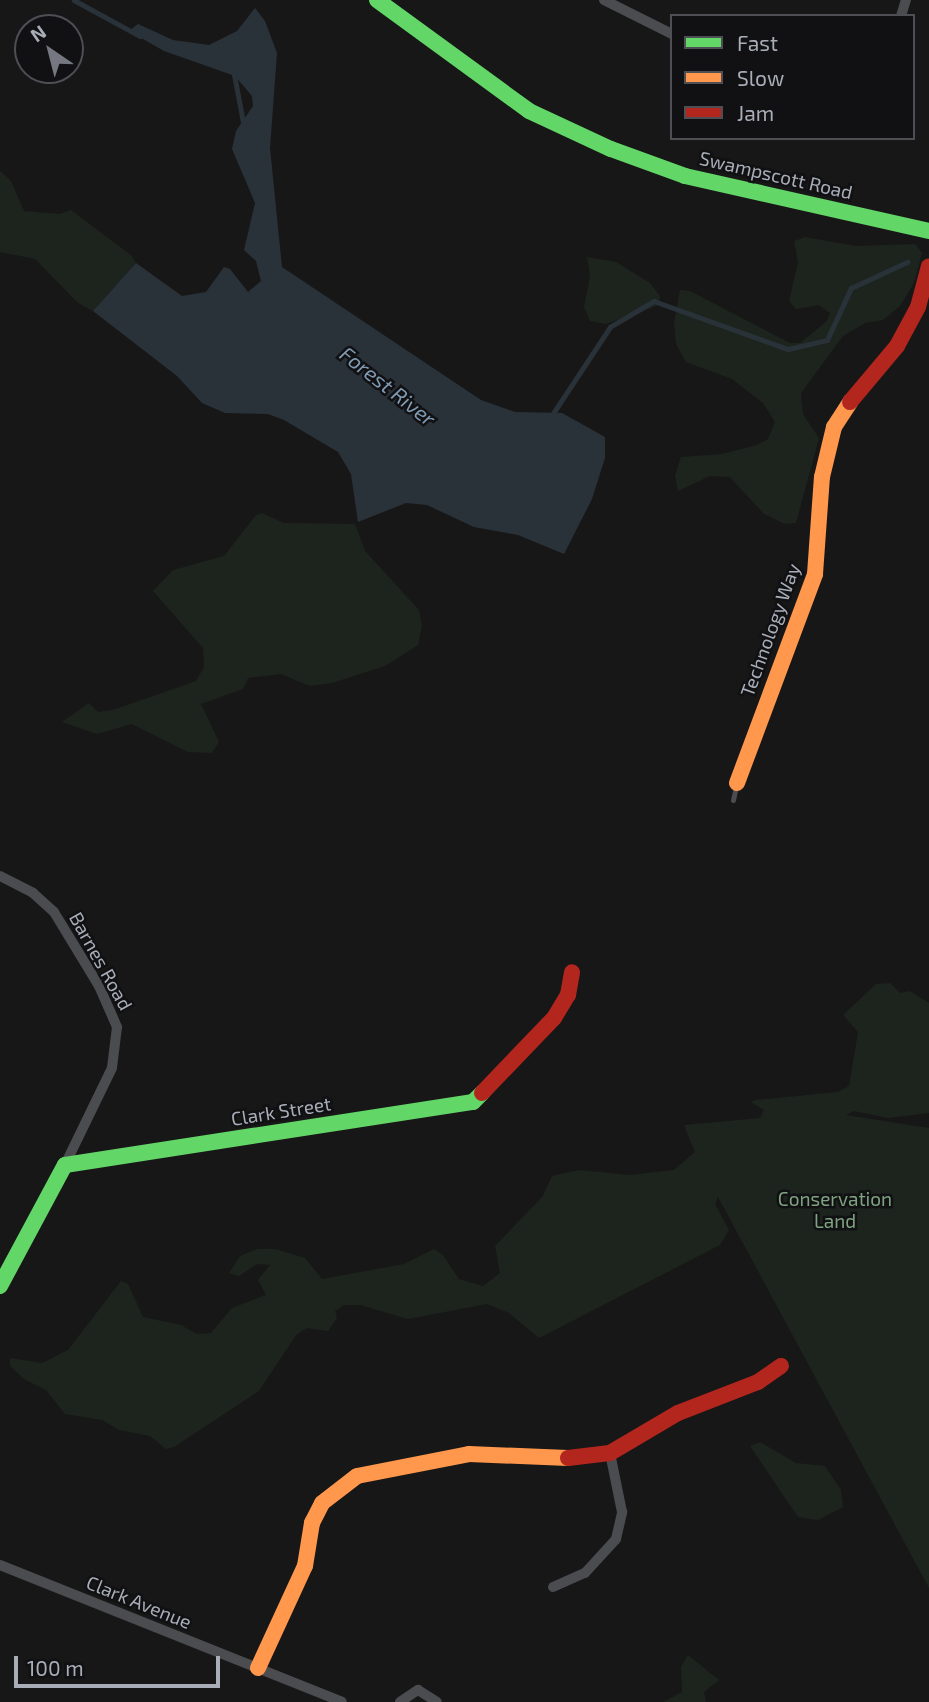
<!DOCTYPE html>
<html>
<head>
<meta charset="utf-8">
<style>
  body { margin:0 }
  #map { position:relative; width:929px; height:1702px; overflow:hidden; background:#171717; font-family:"Exo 2",sans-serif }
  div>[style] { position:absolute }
  .green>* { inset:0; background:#1d241e }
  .water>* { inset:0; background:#2a3239 }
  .stream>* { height:4.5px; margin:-2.25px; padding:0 2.25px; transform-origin:2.25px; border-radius:2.25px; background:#2a3239 }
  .lane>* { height:5px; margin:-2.5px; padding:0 2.5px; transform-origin:2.5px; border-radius:2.5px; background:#4b4c50 }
  .street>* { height:10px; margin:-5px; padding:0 5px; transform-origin:5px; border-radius:5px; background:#4b4c50 }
  .fast>* { height:16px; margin:-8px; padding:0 8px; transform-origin:8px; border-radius:8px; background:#63d668 }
  .slow>* { height:16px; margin:-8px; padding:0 8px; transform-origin:8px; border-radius:8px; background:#ff974d }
  .jam>* { height:16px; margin:-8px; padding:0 8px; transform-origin:8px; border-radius:8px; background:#b3261e }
  span { translate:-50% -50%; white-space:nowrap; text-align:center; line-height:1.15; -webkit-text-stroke:5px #111113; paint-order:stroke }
  .street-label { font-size:19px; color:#a8adb8 }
  .park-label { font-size:19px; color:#7fa381 }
  .water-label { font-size:21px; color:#7f9bb3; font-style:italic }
  .legend { position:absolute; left:670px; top:14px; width:245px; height:126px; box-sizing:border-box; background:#111113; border:2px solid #4d4f55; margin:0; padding:9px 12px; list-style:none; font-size:21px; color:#a8adb8 }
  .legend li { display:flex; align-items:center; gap:14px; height:35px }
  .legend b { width:35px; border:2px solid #4d4f55 }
  .north { position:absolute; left:14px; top:14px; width:70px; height:70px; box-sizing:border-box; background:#111113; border:2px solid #4d4f55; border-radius:50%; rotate:325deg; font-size:19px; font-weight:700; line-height:28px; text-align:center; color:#a8adb8 }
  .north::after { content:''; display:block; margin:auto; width:24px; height:32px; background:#757880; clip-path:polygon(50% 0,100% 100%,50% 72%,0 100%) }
  .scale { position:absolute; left:14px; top:1656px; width:206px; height:32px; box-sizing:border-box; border:4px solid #a8adb8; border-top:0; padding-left:9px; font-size:21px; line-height:24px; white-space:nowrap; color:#a8adb8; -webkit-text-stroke:5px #111113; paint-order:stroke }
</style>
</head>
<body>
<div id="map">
  <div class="green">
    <i style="clip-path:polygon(0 171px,11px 181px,24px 211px,60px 214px,71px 210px,132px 256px,136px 263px,93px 311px,78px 303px,35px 259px,0 252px)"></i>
    <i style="clip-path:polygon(805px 237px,856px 246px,915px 244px,922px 253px,914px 283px,900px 306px,883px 320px,865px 323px,843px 336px,801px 393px,803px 414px,819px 438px,796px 523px,785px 524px,764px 514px,730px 477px,710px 476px,678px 491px,675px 476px,681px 457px,722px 454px,757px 445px,768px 439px,775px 422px,763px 403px,732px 379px,686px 362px,676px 344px,674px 323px,680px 290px,690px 291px,790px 343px,800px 343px,827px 321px,830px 313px,819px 305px,796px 309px,789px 301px,798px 262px,794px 241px)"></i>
    <i style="clip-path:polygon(587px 257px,616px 262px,650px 283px,660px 296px,659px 305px,606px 324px,590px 321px,584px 307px,590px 276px)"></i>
    <i style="clip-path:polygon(262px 513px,284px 523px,355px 524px,365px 551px,419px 610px,422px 626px,418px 645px,385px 666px,332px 683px,310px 686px,281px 674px,248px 678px,243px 689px,201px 704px,219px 742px,212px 753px,188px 752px,132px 724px,97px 734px,62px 722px,89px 703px,98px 712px,113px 710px,196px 681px,204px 667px,203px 648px,153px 591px,173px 570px,224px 556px,256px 515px)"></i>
    <i style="clip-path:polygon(890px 983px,900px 993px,910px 991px,929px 1003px,929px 1113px,888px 1118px,854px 1111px,846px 1115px,929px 1128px,929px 1588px,718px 1197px,715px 1204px,729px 1230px,720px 1245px,539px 1338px,509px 1313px,487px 1304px,408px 1319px,360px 1305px,344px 1305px,335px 1311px,337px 1318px,328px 1331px,307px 1328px,296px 1335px,259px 1391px,174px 1447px,166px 1449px,150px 1436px,119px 1430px,102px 1420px,65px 1414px,46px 1390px,24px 1379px,10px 1366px,10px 1358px,42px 1363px,68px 1350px,121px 1281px,128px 1284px,143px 1317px,181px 1325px,197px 1334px,211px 1333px,232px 1308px,266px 1295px,258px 1280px,270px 1265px,257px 1264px,239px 1276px,229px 1273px,240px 1256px,257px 1249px,275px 1249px,305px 1258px,322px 1279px,404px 1264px,434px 1249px,443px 1255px,459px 1279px,483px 1286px,500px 1273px,495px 1246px,543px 1196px,552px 1176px,579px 1170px,630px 1175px,674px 1170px,695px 1152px,684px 1125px,760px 1118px,764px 1110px,751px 1102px,756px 1100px,838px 1092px,849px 1086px,858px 1032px,843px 1015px,876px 984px)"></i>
    <i style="clip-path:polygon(760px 1442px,796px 1463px,825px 1466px,841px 1490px,843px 1507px,818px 1520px,798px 1517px,750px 1446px)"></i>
    <i style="clip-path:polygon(688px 1655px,719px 1680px,704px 1692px,706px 1702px,663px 1702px,682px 1692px,681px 1667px)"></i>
  </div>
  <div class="water">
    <i style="clip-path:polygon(255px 8px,265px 21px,277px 53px,270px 148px,282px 267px,481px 400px,515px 412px,562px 413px,605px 437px,605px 458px,592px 499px,564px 554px,518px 535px,474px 527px,427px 505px,406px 503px,358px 522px,351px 474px,338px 452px,284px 420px,268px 414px,225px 413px,202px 403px,177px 376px,93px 311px,136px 263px,182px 296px,206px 292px,224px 267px,230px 269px,248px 292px,261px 281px,256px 261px,244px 250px,255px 203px,232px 149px,236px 131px,253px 106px,252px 96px,235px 76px,164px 51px,129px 31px,138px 24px,173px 40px,209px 45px,237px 31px)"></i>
  </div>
  <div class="stream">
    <i style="left:74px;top:0;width:75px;rotate:28.6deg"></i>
    <i style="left:234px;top:72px;width:54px;rotate:79.3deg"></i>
    <i style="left:552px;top:415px;width:105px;rotate:-56.6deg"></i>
    <i style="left:610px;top:327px;width:51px;rotate:-30.6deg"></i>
    <i style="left:654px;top:301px;width:142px;rotate:19.7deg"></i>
    <i style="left:788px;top:349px;width:40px;rotate:-13deg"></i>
    <i style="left:827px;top:340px;width:57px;rotate:-65.2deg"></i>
    <i style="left:851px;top:288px;width:62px;rotate:-24.9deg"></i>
  </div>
  <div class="lane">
    <i style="left:733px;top:800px;width:14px;rotate:-78deg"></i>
  </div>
  <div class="street">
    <i style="left:604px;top:0;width:76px;rotate:26.6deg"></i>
    <i style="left:901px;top:16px;width:17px;rotate:-73deg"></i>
    <i style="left:0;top:876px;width:37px;rotate:27deg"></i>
    <i style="left:33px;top:893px;width:28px;rotate:42deg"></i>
    <i style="left:54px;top:912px;width:87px;rotate:58.7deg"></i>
    <i style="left:99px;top:986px;width:45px;rotate:66.3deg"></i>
    <i style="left:117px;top:1027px;width:41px;rotate:97deg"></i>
    <i style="left:112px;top:1068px;width:108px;rotate:115.9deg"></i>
    <i style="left:0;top:1565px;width:368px;rotate:21.8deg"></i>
    <i style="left:553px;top:1587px;width:35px;rotate:-24deg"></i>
    <i style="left:585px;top:1573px;width:46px;rotate:-47.6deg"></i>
    <i style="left:616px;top:1539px;width:28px;rotate:-77deg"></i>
    <i style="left:622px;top:1512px;width:60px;rotate:-101.5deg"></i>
    <i style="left:400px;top:1702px;width:22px;rotate:-34deg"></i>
    <i style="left:418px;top:1690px;width:22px;rotate:32deg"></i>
  </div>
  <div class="fast">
    <i style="left:377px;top:0;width:188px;rotate:36.1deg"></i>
    <i style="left:529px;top:111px;width:90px;rotate:24.9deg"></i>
    <i style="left:611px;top:149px;width:79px;rotate:20deg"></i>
    <i style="left:685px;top:176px;width:250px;rotate:12.7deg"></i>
    <i style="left:0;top:1286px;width:137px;rotate:-61.8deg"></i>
    <i style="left:65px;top:1165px;width:413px;rotate:-8.8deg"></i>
    <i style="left:473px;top:1102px;width:13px;rotate:-45deg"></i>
  </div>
  <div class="slow">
    <i style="left:737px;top:783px;width:223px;rotate:-69.5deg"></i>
    <i style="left:815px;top:574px;width:97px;rotate:-85.9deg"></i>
    <i style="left:822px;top:477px;width:51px;rotate:-76.5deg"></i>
    <i style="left:834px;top:427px;width:30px;rotate:-57deg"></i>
    <i style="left:258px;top:1668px;width:112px;rotate:-65.3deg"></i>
    <i style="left:305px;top:1566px;width:44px;rotate:-80.8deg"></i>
    <i style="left:312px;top:1523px;width:22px;rotate:-63deg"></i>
    <i style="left:322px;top:1503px;width:44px;rotate:-37.6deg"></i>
    <i style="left:357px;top:1476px;width:114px;rotate:-11.1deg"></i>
    <i style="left:469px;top:1454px;width:99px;rotate:2.3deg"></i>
  </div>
  <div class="jam">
    <i style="left:850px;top:402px;width:73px;rotate:-50deg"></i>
    <i style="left:897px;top:346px;width:44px;rotate:-61.7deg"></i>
    <i style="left:918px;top:307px;width:42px;rotate:-75deg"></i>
    <i style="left:482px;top:1093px;width:104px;rotate:-46.2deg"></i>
    <i style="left:554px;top:1018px;width:27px;rotate:-59deg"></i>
    <i style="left:568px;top:995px;width:23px;rotate:-80deg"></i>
    <i style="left:568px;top:1458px;width:42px;rotate:-6.8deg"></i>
    <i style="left:610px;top:1453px;width:79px;rotate:-30.5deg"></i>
    <i style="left:678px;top:1413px;width:86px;rotate:-21.2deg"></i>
    <i style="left:758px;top:1382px;width:28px;rotate:-35deg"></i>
  </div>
  <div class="street-label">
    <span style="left:776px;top:175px;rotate:13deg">Swampscott Road</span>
    <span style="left:770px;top:630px;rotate:-70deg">Technology Way</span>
    <span style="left:101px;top:961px;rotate:61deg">Barnes Road</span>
    <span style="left:281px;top:1111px;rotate:-9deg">Clark Street</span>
    <span style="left:139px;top:1602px;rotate:22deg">Clark Avenue</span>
  </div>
  <div class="park-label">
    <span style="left:835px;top:1210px">Conservation<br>Land</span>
  </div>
  <div class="water-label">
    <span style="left:388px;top:386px;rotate:38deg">Forest River</span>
  </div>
  <ul class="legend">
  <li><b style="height:9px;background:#63d668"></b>Fast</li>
  <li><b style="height:9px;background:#ff974d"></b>Slow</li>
  <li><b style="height:9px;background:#b3261e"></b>Jam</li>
  </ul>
  <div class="north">N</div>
  <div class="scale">100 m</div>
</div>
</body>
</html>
